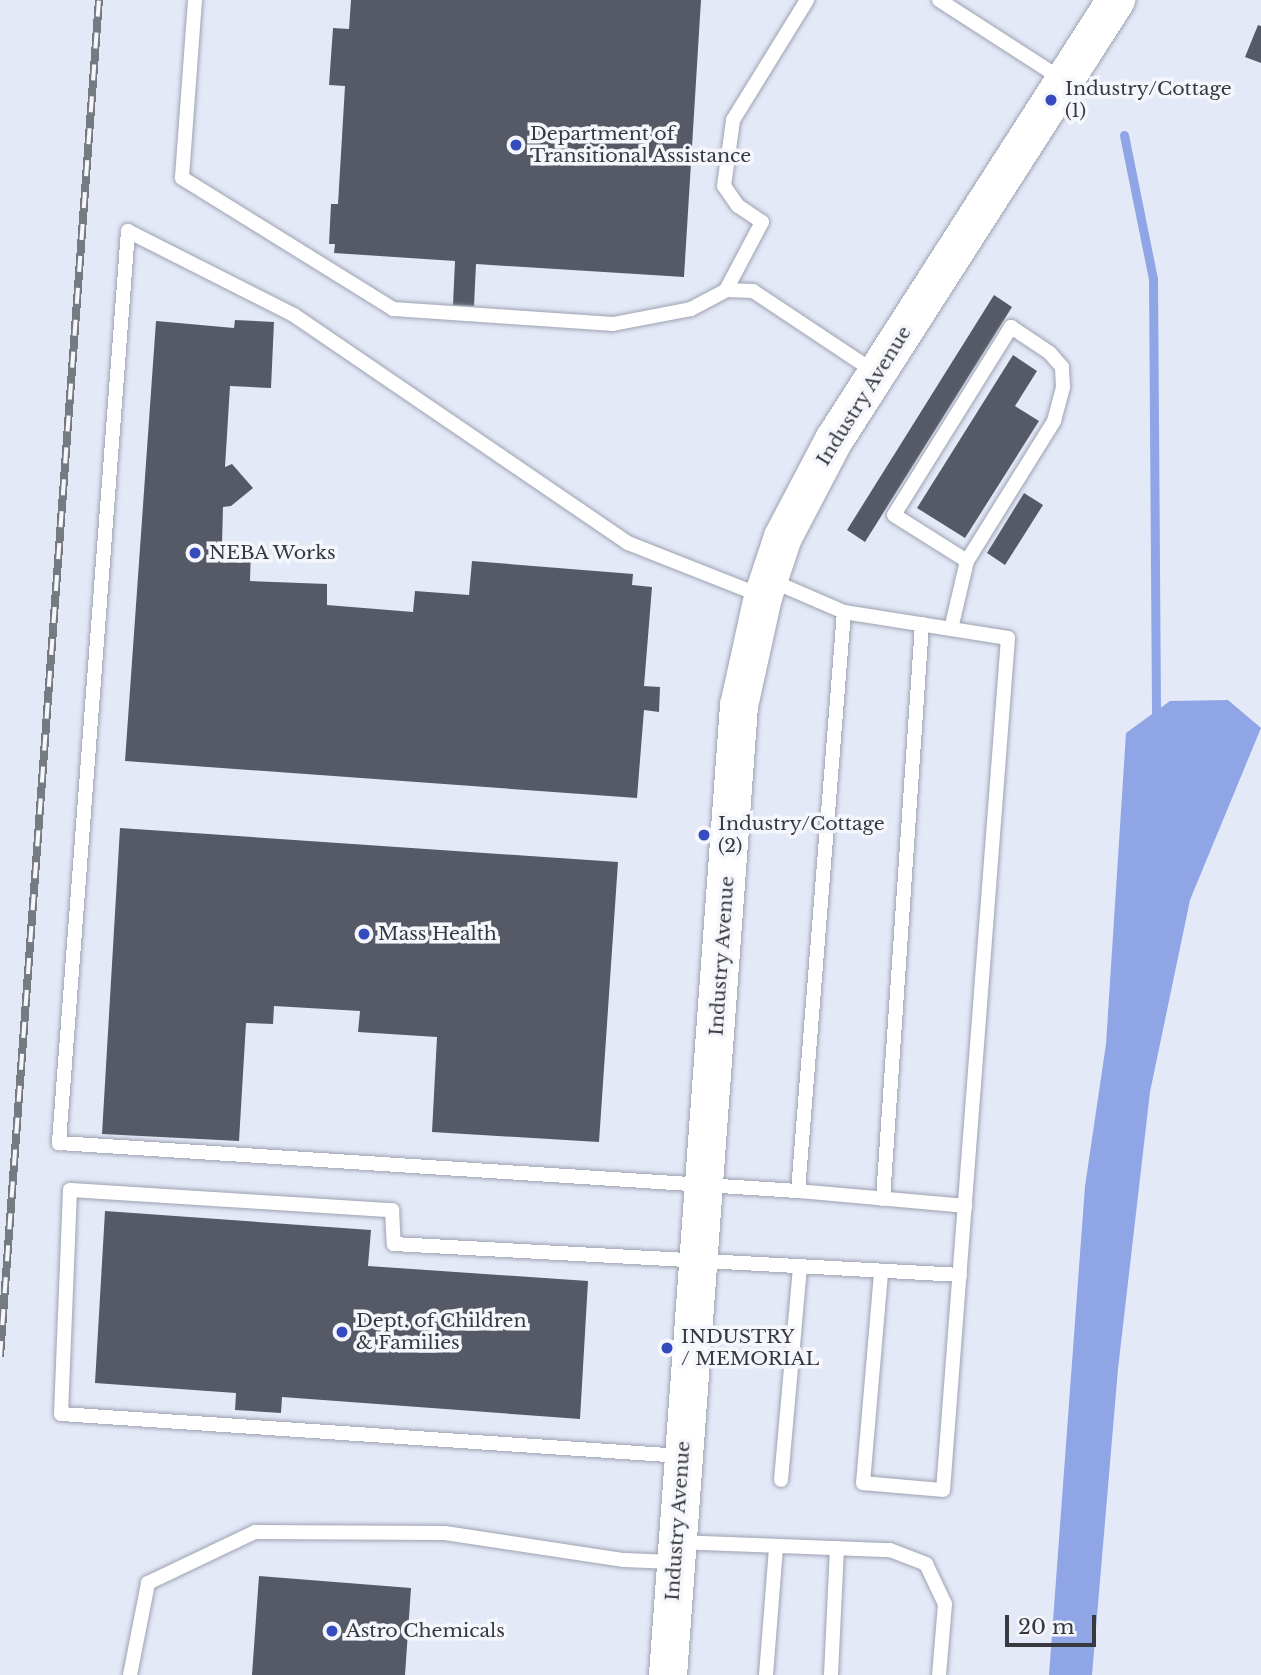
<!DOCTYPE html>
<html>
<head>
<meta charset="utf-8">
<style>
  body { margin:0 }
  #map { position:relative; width:1261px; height:1675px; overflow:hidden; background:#e4e9f8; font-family:"Libre Baskerville",serif }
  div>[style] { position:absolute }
  .water>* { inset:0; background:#90a5e6 }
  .stream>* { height:9px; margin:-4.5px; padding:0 4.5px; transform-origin:4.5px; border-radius:4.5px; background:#90a5e6 }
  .building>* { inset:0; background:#565a66 }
  .roads { filter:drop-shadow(0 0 2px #9da2b0) drop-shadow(0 0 2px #9da2b0) }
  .lane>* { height:14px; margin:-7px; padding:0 7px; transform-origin:7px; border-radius:7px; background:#fff }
  .secondary>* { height:38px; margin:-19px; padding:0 19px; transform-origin:19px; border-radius:19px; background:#fff }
  .rail>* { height:8px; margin-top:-4px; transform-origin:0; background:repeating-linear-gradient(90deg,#f5f7fc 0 16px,#777a82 0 32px); box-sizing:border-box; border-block:2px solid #777a82 }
  .dots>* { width:19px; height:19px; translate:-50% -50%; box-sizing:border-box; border:4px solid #f5f7fc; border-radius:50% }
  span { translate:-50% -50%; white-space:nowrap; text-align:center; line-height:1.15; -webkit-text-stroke:7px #f5f7fc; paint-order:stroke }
  .poi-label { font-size:19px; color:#37393e }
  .left { translate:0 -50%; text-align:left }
  .street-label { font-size:19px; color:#37393e }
  .scale { position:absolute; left:1005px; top:1615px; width:91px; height:32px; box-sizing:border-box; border:4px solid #37393e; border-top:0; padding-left:9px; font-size:21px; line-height:24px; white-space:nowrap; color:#37393e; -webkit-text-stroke:5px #f5f7fc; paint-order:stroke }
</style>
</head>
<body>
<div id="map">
  <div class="water">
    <i style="clip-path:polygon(1228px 700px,1261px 728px,1190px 900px,1150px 1092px,1118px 1369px,1092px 1675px,1049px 1675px,1085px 1186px,1106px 1044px,1126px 733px,1170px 701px)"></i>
  </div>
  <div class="stream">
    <i style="left:1124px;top:135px;width:147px;rotate:78.6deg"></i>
    <i style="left:1153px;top:279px;width:443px;rotate:89.6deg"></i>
  </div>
  <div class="building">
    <i style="clip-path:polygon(351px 0,701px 0,684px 277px,476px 264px,474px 306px,453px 305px,455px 261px,334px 253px,335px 244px,329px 244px,331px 204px,338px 204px,345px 86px,329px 85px,333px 28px,349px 29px)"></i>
    <i style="clip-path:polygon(1258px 25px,1261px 26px,1261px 63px,1245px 57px)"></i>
    <i style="clip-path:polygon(994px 295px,1012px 307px,865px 542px,847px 530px)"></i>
    <i style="clip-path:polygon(235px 320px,274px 322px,271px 388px,230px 386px,225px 467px,232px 464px,253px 488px,231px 506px,223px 507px,222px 545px,251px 545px,250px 581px,327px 584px,327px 605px,413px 612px,415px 591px,469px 595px,472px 561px,633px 574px,632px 585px,652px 587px,644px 686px,660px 687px,659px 712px,644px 710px,637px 798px,125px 761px,156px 321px,234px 328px)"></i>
    <i style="clip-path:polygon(1013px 355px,1037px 371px,1015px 406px,1039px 421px,965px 538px,917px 508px)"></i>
    <i style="clip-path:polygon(1024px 493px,1043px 505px,1005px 565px,987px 553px)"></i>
    <i style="clip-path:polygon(120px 828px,618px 862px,599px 1142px,432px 1132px,437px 1037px,358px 1032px,360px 1011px,274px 1006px,273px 1024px,246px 1023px,239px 1141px,102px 1134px)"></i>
    <i style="clip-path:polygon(105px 1211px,371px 1230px,368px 1266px,588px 1281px,580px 1419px,282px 1397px,281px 1413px,235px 1410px,236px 1393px,95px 1383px)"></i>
    <i style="clip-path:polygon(259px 1576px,411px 1588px,405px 1675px,252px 1675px)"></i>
  </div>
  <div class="roads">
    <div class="lane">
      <i style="left:195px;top:0;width:178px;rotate:94.2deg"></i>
      <i style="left:182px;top:178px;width:248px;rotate:31.8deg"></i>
      <i style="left:393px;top:309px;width:221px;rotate:3.9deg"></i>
      <i style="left:613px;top:324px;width:79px;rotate:-10.9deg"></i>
      <i style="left:691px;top:309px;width:40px;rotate:-28deg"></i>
      <i style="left:726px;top:290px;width:27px;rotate:2deg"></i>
      <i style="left:753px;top:291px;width:146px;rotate:33.6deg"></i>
      <i style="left:939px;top:0;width:148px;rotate:32.8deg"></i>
      <i style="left:726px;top:290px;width:77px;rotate:-62.1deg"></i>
      <i style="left:762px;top:222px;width:29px;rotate:-146deg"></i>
      <i style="left:738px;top:206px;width:24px;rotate:-125deg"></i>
      <i style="left:724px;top:186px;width:67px;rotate:-82.2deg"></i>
      <i style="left:733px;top:120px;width:141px;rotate:-58.3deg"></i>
      <i style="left:770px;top:580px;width:81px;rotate:23.4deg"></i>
      <i style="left:844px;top:612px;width:166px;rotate:9deg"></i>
      <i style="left:1008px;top:638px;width:854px;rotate:94.36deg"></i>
      <i style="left:943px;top:1490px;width:80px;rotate:-175deg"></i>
      <i style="left:863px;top:1483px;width:213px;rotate:-85.1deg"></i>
      <i style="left:762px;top:596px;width:144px;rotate:-158.4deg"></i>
      <i style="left:628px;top:543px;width:404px;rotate:-145.7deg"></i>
      <i style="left:294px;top:315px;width:186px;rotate:-153.2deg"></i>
      <i style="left:128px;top:231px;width:915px;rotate:94.33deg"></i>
      <i style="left:59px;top:1143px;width:741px;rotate:3.72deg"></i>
      <i style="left:798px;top:1191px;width:168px;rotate:5.1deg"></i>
      <i style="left:951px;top:629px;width:70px;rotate:-76.8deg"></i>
      <i style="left:967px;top:561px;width:165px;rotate:-58.1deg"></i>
      <i style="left:1054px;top:421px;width:35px;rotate:-75deg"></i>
      <i style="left:1063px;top:387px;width:20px;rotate:-93deg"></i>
      <i style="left:1062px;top:367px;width:18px;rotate:-131deg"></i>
      <i style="left:1050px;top:353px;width:47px;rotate:-146.3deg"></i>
      <i style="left:1011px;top:327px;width:221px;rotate:121.9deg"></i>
      <i style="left:894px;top:515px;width:86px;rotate:32.2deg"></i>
      <i style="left:798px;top:1191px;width:581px;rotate:-85.46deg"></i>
      <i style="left:883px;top:1199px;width:576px;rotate:-86.12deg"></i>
      <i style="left:682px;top:1456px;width:622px;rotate:-176.13deg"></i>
      <i style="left:61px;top:1414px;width:224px;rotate:-87.7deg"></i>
      <i style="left:70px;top:1190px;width:323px;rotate:3.6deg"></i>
      <i style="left:392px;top:1210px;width:34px;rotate:87deg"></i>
      <i style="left:394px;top:1244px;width:567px;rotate:3.13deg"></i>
      <i style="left:781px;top:1480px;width:214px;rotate:-84.9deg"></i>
      <i style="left:677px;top:1542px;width:213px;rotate:2.2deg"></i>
      <i style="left:890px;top:1550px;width:39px;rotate:21deg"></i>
      <i style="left:926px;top:1564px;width:44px;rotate:64.6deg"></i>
      <i style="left:945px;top:1604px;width:71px;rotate:94.8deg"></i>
      <i style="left:130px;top:1675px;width:94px;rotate:-78.9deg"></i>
      <i style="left:148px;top:1583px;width:119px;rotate:-25.5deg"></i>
      <i style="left:255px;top:1532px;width:190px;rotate:0.3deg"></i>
      <i style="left:445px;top:1533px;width:181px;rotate:8.6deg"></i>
      <i style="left:624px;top:1560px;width:49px;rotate:2.3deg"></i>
      <i style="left:766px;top:1675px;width:127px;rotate:-85.5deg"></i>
      <i style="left:831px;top:1675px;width:127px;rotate:-87.3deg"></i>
    </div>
    <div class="secondary">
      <i style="left:668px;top:1675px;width:972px;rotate:-85.81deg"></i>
      <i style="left:739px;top:706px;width:112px;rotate:-77.6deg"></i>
      <i style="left:763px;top:597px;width:63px;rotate:-71.6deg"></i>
      <i style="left:783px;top:537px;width:110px;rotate:-62.3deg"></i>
      <i style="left:834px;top:440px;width:523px;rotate:-57.34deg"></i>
    </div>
  </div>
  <div class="rail">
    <i style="left:0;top:1357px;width:1361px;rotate:-85.83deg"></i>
  </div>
  <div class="dots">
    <i style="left:1051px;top:100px;background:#364bbd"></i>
    <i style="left:516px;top:145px;background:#364bbd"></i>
    <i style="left:195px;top:553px;background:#364bbd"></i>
    <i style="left:704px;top:835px;background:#364bbd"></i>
    <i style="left:364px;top:934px;background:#364bbd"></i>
    <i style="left:342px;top:1332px;background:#364bbd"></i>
    <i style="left:667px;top:1348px;background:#364bbd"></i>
    <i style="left:332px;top:1631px;background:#364bbd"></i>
  </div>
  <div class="poi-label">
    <span class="left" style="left:1065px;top:100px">Industry/Cottage<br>(1)</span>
    <span class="left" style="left:530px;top:145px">Department of<br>Transitional Assistance</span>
    <span class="left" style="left:209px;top:553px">NEBA Works</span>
    <span class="left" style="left:718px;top:835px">Industry/Cottage<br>(2)</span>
    <span class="left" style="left:378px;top:934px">Mass Health</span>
    <span class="left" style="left:356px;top:1332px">Dept. of Children<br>&amp; Families</span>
    <span class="left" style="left:681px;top:1348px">INDUSTRY<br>/ MEMORIAL</span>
    <span class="left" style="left:346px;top:1631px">Astro Chemicals</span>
  </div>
  <div class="street-label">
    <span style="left:864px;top:396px;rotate:-58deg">Industry Avenue</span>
    <span style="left:722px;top:956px;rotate:-86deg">Industry Avenue</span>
    <span style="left:678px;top:1521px;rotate:-86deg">Industry Avenue</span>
  </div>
  <div class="scale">20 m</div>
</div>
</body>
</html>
